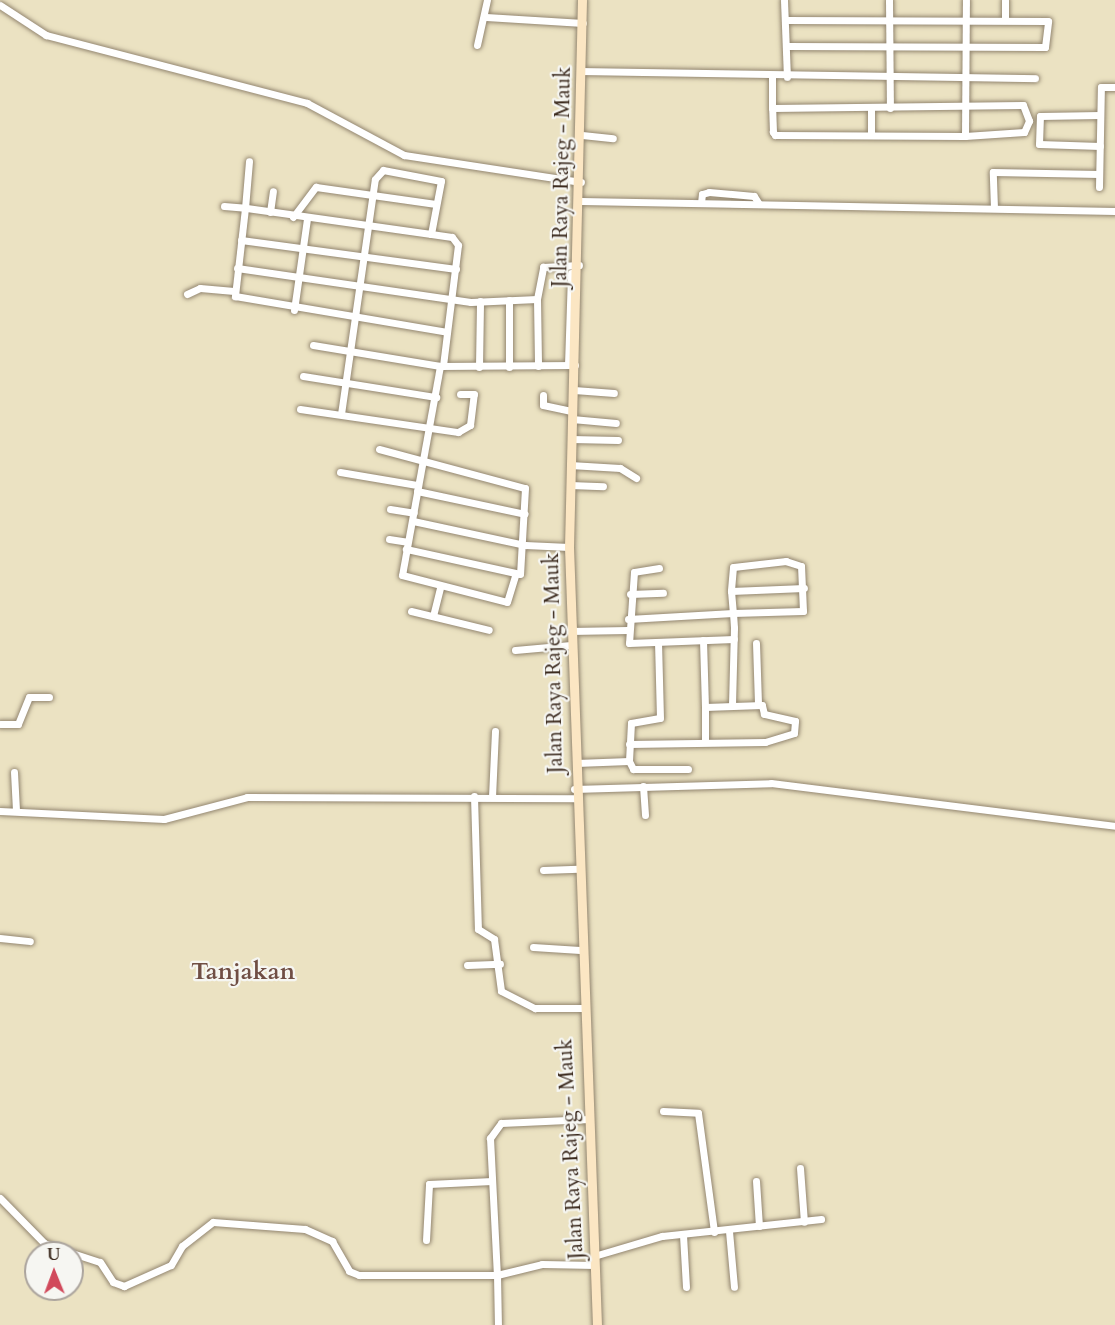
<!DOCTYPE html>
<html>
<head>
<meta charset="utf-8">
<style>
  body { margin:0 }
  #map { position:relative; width:1115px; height:1325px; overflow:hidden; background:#ebe2c2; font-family:Cardo,serif }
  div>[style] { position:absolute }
  .roads { filter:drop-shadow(0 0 2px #938670) drop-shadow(0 0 2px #938670) }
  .street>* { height:7px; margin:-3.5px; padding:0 3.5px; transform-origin:3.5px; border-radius:3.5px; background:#fff }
  .secondary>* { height:9px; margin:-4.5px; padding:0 4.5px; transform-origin:4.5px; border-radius:4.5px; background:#fbe6c3 }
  span { translate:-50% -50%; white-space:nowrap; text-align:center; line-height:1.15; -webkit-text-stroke:4.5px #f6f6f2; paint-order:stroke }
  .street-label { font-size:21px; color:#3b2a1e }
  .quarter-label { font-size:24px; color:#704e44; font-weight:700 }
  .north { position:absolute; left:24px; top:1241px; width:60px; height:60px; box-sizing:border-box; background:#f6f6f2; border:2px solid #aba49d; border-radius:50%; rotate:359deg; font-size:16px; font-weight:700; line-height:24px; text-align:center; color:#3b2a1e }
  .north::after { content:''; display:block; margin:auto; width:21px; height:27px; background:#d1495b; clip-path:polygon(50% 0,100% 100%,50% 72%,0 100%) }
</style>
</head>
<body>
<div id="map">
  <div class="roads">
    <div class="street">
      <i style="left:784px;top:0;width:77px;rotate:87.8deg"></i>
      <i style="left:889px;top:0;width:108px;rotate:89.5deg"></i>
      <i style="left:0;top:5px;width:55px;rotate:33.1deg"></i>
      <i style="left:46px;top:35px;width:270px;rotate:14.6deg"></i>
      <i style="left:307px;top:103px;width:110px;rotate:28.2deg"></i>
      <i style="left:404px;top:155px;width:179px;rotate:8.7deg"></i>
      <i style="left:486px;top:17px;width:97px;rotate:3.5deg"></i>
      <i style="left:1005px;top:20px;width:20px;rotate:-90deg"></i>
      <i style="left:477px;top:45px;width:46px;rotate:-77.5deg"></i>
      <i style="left:786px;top:46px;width:259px;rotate:0.2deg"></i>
      <i style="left:1045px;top:47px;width:26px;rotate:-83deg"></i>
      <i style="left:1048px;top:21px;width:262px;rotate:-179.8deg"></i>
      <i style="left:583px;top:71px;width:452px;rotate:0.9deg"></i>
      <i style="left:772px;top:108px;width:251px;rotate:-0.7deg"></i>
      <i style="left:1023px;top:105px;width:17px;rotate:69deg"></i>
      <i style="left:1029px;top:121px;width:12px;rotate:114deg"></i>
      <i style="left:1024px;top:132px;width:59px;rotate:176.1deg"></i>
      <i style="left:965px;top:136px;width:190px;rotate:-179.7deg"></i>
      <i style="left:775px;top:135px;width:4px;rotate:-124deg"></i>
      <i style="left:773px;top:132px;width:24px;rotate:-92deg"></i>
      <i style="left:772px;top:108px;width:31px;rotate:-90deg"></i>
      <i style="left:582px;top:135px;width:31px;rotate:6deg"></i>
      <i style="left:871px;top:135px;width:28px;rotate:-90deg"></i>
      <i style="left:965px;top:136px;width:136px;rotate:-89.6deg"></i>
      <i style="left:1100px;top:146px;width:61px;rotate:-178.1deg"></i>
      <i style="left:1039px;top:144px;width:28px;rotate:-88deg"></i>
      <i style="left:1040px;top:116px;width:60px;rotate:-1deg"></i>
      <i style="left:1099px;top:187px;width:100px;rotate:-88.9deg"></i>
      <i style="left:1101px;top:87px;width:14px"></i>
      <i style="left:581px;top:201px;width:534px;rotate:1.07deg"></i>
      <i style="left:701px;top:203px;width:9px;rotate:-84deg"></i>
      <i style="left:702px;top:194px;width:7px;rotate:-16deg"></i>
      <i style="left:709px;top:192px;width:45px;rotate:5.1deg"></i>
      <i style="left:754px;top:196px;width:9px;rotate:58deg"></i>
      <i style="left:224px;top:206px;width:21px;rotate:5deg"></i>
      <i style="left:245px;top:208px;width:47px;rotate:-85.1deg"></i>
      <i style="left:994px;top:208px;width:36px;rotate:-92deg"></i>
      <i style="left:993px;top:172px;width:106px;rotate:1.1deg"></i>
      <i style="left:270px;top:212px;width:21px;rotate:-82deg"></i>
      <i style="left:293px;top:217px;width:38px;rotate:-53deg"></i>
      <i style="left:316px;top:187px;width:121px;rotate:8.1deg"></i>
      <i style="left:431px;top:234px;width:188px;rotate:-172deg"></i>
      <i style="left:245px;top:208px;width:89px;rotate:96.5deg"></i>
      <i style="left:235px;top:296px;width:215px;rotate:9.6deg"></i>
      <i style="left:241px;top:240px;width:217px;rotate:7.7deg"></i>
      <i style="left:237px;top:268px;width:236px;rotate:8.3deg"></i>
      <i style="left:471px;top:302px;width:66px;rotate:-2.6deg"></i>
      <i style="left:537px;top:299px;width:33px;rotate:-79deg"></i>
      <i style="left:543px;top:267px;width:36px;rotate:-3deg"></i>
      <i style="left:187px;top:294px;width:14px;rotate:-25deg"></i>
      <i style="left:200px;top:288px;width:34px;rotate:5deg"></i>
      <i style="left:537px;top:299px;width:67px;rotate:89.1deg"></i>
      <i style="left:509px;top:300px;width:67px;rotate:90deg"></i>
      <i style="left:294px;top:310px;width:92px;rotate:-81.9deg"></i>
      <i style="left:313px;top:345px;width:129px;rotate:9.4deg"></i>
      <i style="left:440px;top:366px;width:135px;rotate:-0.4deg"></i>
      <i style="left:568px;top:365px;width:92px;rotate:-88.1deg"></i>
      <i style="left:440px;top:366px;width:212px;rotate:100.3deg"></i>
      <i style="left:402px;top:575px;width:108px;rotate:14.4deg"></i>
      <i style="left:507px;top:602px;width:28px;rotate:-73deg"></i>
      <i style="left:479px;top:367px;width:66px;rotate:-89.1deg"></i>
      <i style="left:303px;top:376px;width:135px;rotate:9deg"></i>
      <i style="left:574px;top:390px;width:40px;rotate:4.3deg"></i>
      <i style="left:543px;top:395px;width:10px;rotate:90deg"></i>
      <i style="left:543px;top:405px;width:30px;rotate:12deg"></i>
      <i style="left:300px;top:409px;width:160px;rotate:8.3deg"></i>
      <i style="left:458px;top:432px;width:14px;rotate:-30deg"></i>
      <i style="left:470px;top:425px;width:31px;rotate:-83deg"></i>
      <i style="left:474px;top:394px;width:14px;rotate:180deg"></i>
      <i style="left:341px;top:414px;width:237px;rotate:-81.8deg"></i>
      <i style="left:375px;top:179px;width:12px;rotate:-48deg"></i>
      <i style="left:383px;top:170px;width:59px;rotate:10.7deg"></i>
      <i style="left:441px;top:181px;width:54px;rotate:100.7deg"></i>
      <i style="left:431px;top:234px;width:21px;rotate:8deg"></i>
      <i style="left:452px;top:237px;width:10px;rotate:53deg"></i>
      <i style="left:458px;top:245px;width:122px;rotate:97.1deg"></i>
      <i style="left:572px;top:419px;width:44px;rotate:5.2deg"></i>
      <i style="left:571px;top:439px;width:47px;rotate:1.2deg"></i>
      <i style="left:379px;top:449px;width:151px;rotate:15deg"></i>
      <i style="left:525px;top:488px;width:86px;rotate:93.3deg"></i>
      <i style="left:520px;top:574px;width:117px;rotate:-167.6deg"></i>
      <i style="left:570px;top:465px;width:50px;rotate:3.4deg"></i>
      <i style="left:620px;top:468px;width:19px;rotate:32deg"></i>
      <i style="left:340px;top:472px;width:78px;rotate:9.6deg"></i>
      <i style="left:570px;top:485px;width:33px;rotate:2deg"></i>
      <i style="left:417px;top:491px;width:110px;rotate:12deg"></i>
      <i style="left:390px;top:509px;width:24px;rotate:9deg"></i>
      <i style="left:413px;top:521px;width:115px;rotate:12.1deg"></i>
      <i style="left:525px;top:545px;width:44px;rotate:2.6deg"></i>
      <i style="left:389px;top:539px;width:18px;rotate:9deg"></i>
      <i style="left:659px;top:568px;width:25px;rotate:171deg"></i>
      <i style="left:634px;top:572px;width:71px;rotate:94deg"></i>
      <i style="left:629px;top:643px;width:105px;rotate:-2.2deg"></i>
      <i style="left:731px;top:591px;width:73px;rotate:-2.4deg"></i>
      <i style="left:630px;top:594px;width:33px;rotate:-2deg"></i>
      <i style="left:411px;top:611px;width:80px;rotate:13.7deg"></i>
      <i style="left:433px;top:616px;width:29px;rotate:-76deg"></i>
      <i style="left:628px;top:619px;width:105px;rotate:-3.3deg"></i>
      <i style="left:733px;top:613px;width:70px;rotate:-1.6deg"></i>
      <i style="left:803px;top:611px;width:45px;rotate:-92.5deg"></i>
      <i style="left:801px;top:566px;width:16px;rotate:-162deg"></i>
      <i style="left:786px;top:561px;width:53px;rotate:173.5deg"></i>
      <i style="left:733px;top:567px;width:24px;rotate:95deg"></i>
      <i style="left:731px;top:591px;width:22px;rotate:85deg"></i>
      <i style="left:733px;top:613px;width:15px;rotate:86deg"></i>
      <i style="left:734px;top:628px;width:77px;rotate:91.5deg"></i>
      <i style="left:570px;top:631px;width:58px;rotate:-1deg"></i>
      <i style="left:703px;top:640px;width:67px;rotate:88.3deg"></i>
      <i style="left:756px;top:643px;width:61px;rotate:88.1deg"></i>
      <i style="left:515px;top:650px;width:56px;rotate:-5.1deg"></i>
      <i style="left:0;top:724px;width:18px"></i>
      <i style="left:18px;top:724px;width:29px;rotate:-68deg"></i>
      <i style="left:29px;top:697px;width:20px"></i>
      <i style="left:629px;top:744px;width:136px;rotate:-0.8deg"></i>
      <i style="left:765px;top:742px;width:30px;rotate:-17deg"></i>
      <i style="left:794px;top:733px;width:12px;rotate:-85deg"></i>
      <i style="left:795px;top:721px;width:32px;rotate:-167deg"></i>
      <i style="left:764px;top:714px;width:9px;rotate:-103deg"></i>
      <i style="left:762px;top:705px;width:57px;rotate:178deg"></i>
      <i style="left:705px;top:707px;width:34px;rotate:90deg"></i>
      <i style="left:629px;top:761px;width:9px;rotate:63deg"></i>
      <i style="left:633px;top:769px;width:55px"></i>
      <i style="left:576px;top:763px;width:53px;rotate:-2.2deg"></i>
      <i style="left:629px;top:761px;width:38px;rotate:-87deg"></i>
      <i style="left:631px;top:723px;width:29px;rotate:-10deg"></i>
      <i style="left:660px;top:718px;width:75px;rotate:-91.5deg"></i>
      <i style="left:14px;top:772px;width:39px;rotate:87deg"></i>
      <i style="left:643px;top:786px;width:29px;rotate:86deg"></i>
      <i style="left:574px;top:789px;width:197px;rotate:-1.7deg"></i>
      <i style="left:771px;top:783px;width:347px;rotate:7.1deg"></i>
      <i style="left:474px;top:796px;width:133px;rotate:88.3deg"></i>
      <i style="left:478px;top:929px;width:19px;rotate:32deg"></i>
      <i style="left:494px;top:939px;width:52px;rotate:82.3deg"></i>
      <i style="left:501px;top:991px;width:38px;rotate:27deg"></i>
      <i style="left:535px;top:1008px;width:48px"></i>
      <i style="left:492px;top:797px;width:66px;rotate:-87.4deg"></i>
      <i style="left:0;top:811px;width:164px;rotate:2.8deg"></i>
      <i style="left:164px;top:819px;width:86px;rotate:-14.8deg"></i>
      <i style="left:247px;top:797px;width:330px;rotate:0.2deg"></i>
      <i style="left:543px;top:870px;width:35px;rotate:-2deg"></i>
      <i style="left:0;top:938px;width:30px;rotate:6deg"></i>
      <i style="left:533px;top:947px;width:47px;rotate:3.7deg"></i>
      <i style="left:467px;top:965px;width:33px;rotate:-2deg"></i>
      <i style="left:663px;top:1111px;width:35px;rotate:3deg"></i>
      <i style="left:698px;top:1113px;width:120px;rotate:82.3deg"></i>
      <i style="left:589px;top:1119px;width:88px;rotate:177.4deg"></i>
      <i style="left:501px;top:1123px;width:19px;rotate:126deg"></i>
      <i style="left:490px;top:1138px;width:137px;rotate:87.1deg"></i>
      <i style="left:497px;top:1275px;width:46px;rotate:-13.7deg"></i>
      <i style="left:542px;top:1264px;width:53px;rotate:1.1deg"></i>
      <i style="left:800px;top:1168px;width:54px;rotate:85.8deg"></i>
      <i style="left:756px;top:1181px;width:45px;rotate:86.2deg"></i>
      <i style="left:0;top:1198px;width:63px;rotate:45.6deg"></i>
      <i style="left:44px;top:1243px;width:30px;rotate:20deg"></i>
      <i style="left:729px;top:1231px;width:56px;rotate:84.9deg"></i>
      <i style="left:683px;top:1235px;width:52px;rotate:86.7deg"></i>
      <i style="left:426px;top:1240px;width:56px;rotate:-86.9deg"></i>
      <i style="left:429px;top:1184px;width:63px;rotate:-2.7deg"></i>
      <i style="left:72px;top:1253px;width:29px;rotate:18deg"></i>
      <i style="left:100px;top:1262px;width:24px;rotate:57deg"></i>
      <i style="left:113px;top:1282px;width:12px;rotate:20deg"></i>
      <i style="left:124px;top:1286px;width:51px;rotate:-24.1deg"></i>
      <i style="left:171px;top:1265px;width:22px;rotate:-60deg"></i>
      <i style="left:182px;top:1246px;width:39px;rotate:-38deg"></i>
      <i style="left:213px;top:1222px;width:92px;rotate:4.4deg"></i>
      <i style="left:305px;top:1229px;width:30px;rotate:24deg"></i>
      <i style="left:332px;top:1241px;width:34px;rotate:60deg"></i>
      <i style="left:349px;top:1271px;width:11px;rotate:22deg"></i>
      <i style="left:359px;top:1275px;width:138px"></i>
      <i style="left:497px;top:1275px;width:50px;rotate:88.9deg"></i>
      <i style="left:594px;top:1256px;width:71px;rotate:-16.4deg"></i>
      <i style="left:662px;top:1236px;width:160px;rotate:-6.1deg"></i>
    </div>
    <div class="secondary">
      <i style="left:582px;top:0;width:547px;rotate:91.36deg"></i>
      <i style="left:569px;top:547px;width:779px;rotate:87.94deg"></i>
    </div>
  </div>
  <div class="street-label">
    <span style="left:562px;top:177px;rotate:-89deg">Jalan Raya Rajeg - Mauk</span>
    <span style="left:554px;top:663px;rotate:-91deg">Jalan Raya Rajeg - Mauk</span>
    <span style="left:571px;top:1149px;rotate:-93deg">Jalan Raya Rajeg - Mauk</span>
  </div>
  <div class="quarter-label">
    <span style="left:243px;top:972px">Tanjakan</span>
  </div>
  <div class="north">U</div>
</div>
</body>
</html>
